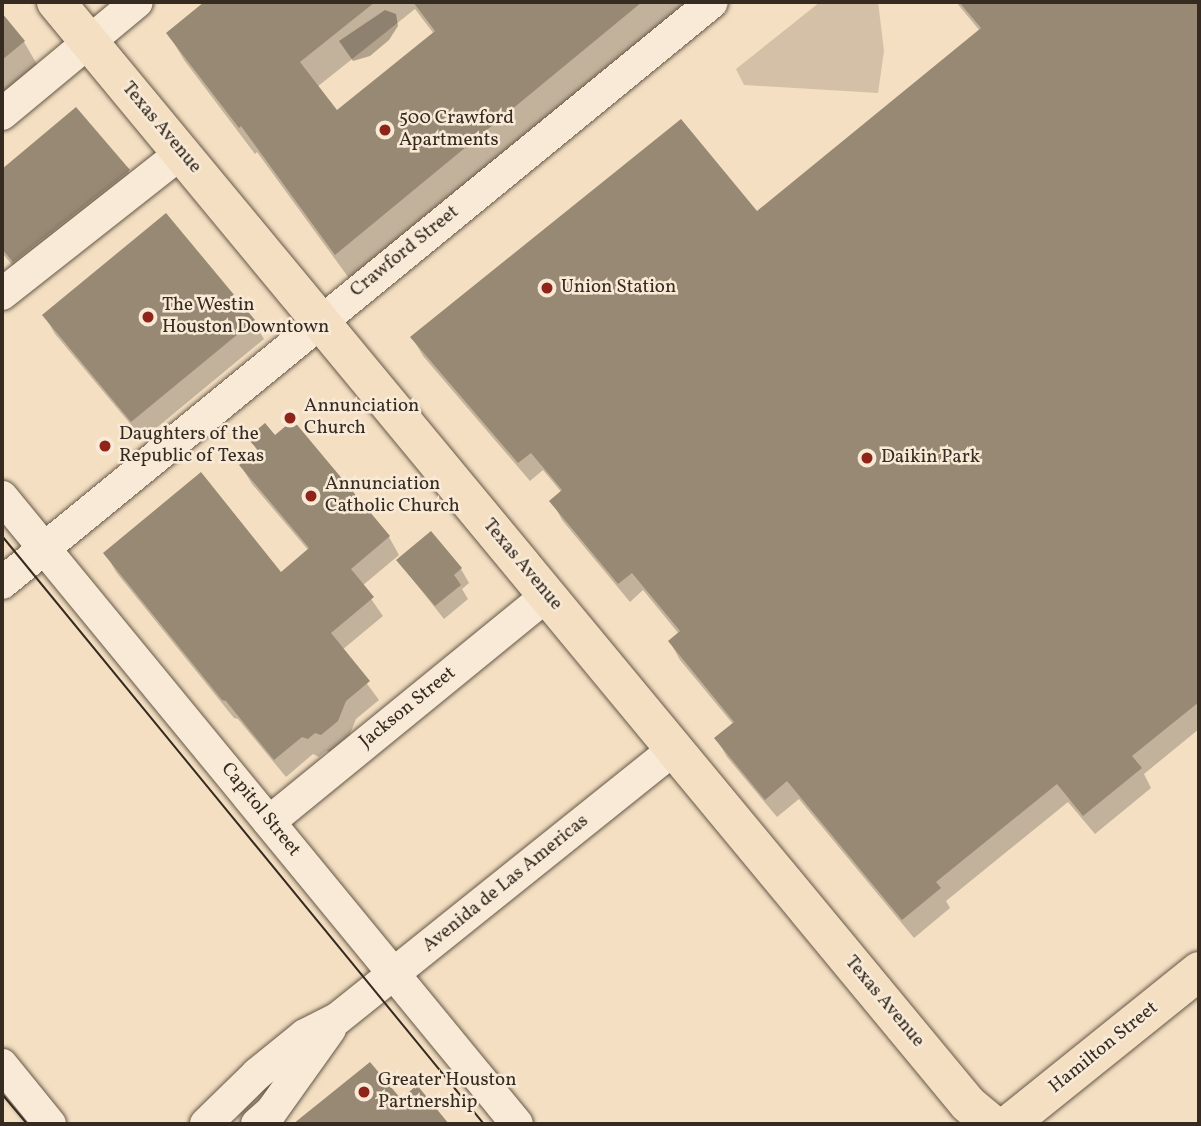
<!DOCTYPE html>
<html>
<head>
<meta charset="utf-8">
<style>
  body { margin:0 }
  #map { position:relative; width:1201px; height:1126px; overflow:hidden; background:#f4dfc2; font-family:Vollkorn,serif }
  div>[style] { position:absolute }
  .green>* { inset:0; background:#d4c0a6 }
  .water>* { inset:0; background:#b3a28b }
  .shadow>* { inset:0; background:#0003 }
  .building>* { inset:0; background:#988974 }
  .roads { filter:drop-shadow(0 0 2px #655848) drop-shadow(0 0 2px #655848) }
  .minor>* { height:32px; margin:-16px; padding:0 16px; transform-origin:16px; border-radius:16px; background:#f8ead7 }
  .major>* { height:38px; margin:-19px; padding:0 19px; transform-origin:19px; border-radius:19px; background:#f4dfc2 }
  .tram>* { height:2px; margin:-1px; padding:0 1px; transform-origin:1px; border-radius:1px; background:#352b20 }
  .dots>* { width:19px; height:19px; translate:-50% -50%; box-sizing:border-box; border:4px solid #f8ead7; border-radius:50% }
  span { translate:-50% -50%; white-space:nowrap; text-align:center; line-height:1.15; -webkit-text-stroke:5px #f8ead7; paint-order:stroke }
  .poi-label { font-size:19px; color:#352b20 }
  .left { translate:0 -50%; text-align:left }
  .street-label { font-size:19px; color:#352b20 }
  .frame { position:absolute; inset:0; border:4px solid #352b20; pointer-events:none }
</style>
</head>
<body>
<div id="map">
  <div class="green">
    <i style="clip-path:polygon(820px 2px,878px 2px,884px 51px,878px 93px,744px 85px,736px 69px)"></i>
  </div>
  <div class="water">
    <i style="clip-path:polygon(385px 10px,396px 14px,398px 26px,389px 40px,370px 56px,353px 61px,339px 41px)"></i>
  </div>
  <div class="shadow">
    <i style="clip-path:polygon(evenodd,207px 2px,690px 2px,351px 281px,257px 152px,255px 154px,184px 60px,168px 33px,207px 2px,415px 9px,434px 34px,337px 112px,317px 87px,415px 9px)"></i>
    <i style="clip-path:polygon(956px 2px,1199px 2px,1199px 729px,1144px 774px,1151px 788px,1095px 834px,1068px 802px,946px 901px,950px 908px,914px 938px,799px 799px,777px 817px,727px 757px,716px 738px,733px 724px,680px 660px,670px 642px,679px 634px,643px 590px,630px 602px,562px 520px,552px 501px,562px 493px,543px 470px,530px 481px,423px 356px,412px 337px,757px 214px,980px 31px)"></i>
    <i style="clip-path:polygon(2px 15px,24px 42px,45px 78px,2px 113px)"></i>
    <i style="clip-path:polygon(76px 109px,128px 171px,139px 190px,25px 280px,2px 253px,2px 171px)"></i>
    <i style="clip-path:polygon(44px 315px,253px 321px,264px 339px,143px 439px,55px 334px)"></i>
    <i style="clip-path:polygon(293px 423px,389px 537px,399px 555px,362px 586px,383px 616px,342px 650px,379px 700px,356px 719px,348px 739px,332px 752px,326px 751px,319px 757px,313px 754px,286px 777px,238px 719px,234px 718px,116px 572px,106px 554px,280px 574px,309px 551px,252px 484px,241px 466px,258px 452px,250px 438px,275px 437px)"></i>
    <i style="clip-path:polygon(398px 561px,461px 569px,469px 583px,462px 589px,468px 599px,444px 619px)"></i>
    <i style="clip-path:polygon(370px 1065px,400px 1101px,417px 1088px,447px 1124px,296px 1124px)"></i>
  </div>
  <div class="building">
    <i style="clip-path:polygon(204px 2px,375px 2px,300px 62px,337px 110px,435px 31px,413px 2px,642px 2px,335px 255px,241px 126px,239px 128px,166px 33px)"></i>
    <i style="clip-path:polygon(959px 2px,1199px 2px,1199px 702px,1132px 756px,1142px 768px,1083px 816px,1057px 784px,936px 882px,941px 888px,902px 920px,787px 781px,765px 800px,714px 738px,734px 722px,668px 641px,680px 631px,632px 573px,618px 584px,549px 501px,562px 490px,531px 453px,518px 463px,410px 337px,681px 119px,757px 211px,981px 28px)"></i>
    <i style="clip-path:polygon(2px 13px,25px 41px,2px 60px)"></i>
    <i style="clip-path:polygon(76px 107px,130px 170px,13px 262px,2px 249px,2px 169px)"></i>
    <i style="clip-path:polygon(166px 213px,255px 320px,131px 422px,42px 315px)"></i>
    <i style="clip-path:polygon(293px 420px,390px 536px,351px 569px,374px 597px,331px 633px,370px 681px,346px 701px,338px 721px,321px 735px,315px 733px,308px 739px,302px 737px,274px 760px,226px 701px,222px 700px,103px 553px,201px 472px,281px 572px,309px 548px,239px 465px,258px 450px,247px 438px,265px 423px,275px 435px)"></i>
    <i style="clip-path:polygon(431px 531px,462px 568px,454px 575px,461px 585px,435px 606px,396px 560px)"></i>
    <i style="clip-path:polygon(370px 1062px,401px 1099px,417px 1085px,449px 1124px,293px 1124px)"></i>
  </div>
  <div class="roads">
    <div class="minor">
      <i style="left:2px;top:114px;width:175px;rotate:-39.7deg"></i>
      <i style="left:2px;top:294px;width:228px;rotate:-38.2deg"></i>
      <i style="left:2px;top:497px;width:811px;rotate:50.6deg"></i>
      <i style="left:2px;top:583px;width:917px;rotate:-39.29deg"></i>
      <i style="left:269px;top:822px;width:359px;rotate:-39.2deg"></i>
      <i style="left:2px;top:1065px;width:76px;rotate:50.9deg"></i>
      <i style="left:206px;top:1124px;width:71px;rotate:-44.4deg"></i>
      <i style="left:257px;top:1074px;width:62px;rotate:-39.1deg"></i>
      <i style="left:305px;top:1035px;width:36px;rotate:-27deg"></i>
      <i style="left:337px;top:1019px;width:432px;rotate:-38.7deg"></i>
      <i style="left:257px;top:1124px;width:18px;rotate:-41deg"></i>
      <i style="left:271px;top:1112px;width:102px;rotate:-54.6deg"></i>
    </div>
    <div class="major">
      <i style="left:56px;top:2px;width:1430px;rotate:50.39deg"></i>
      <i style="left:968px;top:1104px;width:31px;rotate:40deg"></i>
      <i style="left:1009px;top:1124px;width:244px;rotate:-38.8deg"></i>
    </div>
  </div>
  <div class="tram">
    <i style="left:2px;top:536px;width:760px;rotate:50.66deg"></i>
    <i style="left:2px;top:1094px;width:39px;rotate:50deg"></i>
  </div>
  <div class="dots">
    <i style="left:385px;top:130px;background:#8f2418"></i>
    <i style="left:547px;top:288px;background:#8f2418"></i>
    <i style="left:148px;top:317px;background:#8f2418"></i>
    <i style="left:290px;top:418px;background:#8f2418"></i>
    <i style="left:105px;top:446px;background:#8f2418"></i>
    <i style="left:867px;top:458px;background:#8f2418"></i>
    <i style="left:311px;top:496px;background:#8f2418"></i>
    <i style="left:364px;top:1092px;background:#8f2418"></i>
  </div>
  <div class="poi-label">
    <span class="left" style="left:399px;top:130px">500 Crawford<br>Apartments</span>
    <span class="left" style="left:561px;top:288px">Union Station</span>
    <span class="left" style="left:162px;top:317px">The Westin<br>Houston Downtown</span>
    <span class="left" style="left:304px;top:418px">Annunciation<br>Church</span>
    <span class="left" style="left:119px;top:446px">Daughters of the<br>Republic of Texas</span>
    <span class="left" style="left:881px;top:458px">Daikin Park</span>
    <span class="left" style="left:325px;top:496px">Annunciation<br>Catholic Church</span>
    <span class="left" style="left:378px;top:1092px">Greater Houston<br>Partnership</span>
  </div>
  <div class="street-label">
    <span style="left:161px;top:128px;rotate:50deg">Texas Avenue</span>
    <span style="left:405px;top:252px;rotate:-39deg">Crawford Street</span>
    <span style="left:522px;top:565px;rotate:50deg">Texas Avenue</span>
    <span style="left:408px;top:708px;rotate:-39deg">Jackson Street</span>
    <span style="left:260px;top:810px;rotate:51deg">Capitol Street</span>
    <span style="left:506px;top:884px;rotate:-39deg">Avenida de Las Americas</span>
    <span style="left:884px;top:1002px;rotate:50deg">Texas Avenue</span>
    <span style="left:1104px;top:1048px;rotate:-39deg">Hamilton Street</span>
  </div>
  <div class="frame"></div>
</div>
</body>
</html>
